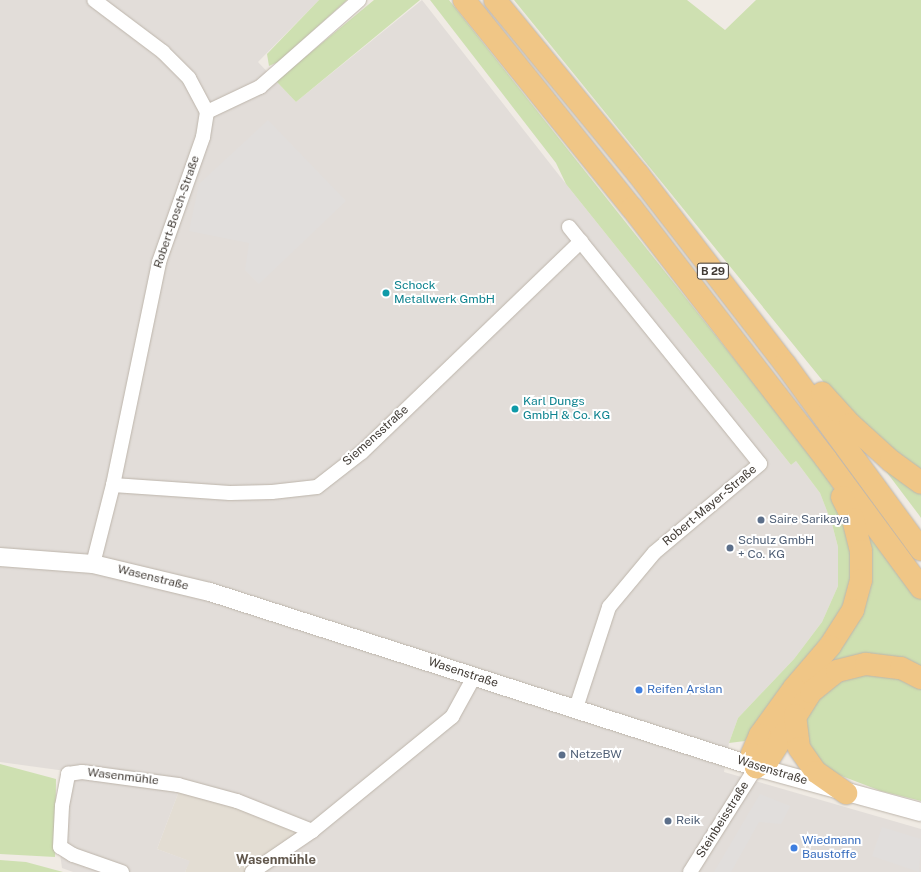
<!DOCTYPE html>
<html>
<head>
<meta charset="utf-8">
<style>
  body { margin:0 }
  #map { position:relative; width:921px; height:872px; overflow:hidden; background:#f0ebe4; font-family:"Public Sans",sans-serif }
  div>[style] { position:absolute }
  .residential>* { inset:0; background:#e3ddd3 }
  .industrial>* { inset:0; background:#e2ddd9 }
  .green>* { inset:0; background:#cee0b1 }
  .parking>* { inset:0; background:#e1dedc }
  .roads { filter:drop-shadow(0 0 1px #bdb5ab) drop-shadow(0 0 1px #bdb5ab) }
  .minor>* { height:14px; margin:-7px; padding:0 7px; transform-origin:7px; border-radius:7px; background:#fff }
  .tertiary>* { height:18px; margin:-9px; padding:0 9px; transform-origin:9px; border-radius:9px; background:#fff }
  .trunk>* { height:22px; margin:-11px; padding:0 11px; transform-origin:11px; border-radius:11px; background:#f0c686 }
  .dots>* { width:11px; height:11px; translate:-50% -50%; box-sizing:border-box; border:2px solid #fff; border-radius:50% }
  span { translate:-50% -50%; white-space:nowrap; text-align:center; line-height:1.15; -webkit-text-stroke:4px #fff; paint-order:stroke }
  .shield-label span { padding:1px 3px; background:#fff; border:1px solid; border-radius:3px; -webkit-text-stroke-width:0 }
  .shield-label { font-size:11px; color:#413b35; font-weight:700 }
  .street-label { font-size:12px; color:#413b35 }
  .culture-label { font-size:12px; color:#0d838f }
  .left { translate:0 -50%; text-align:left }
  .service-label { font-size:12px; color:#4e5e75 }
  .shop-label { font-size:12px; color:#366cbe }
  .neighbourhood-label { font-size:13px; color:#62584d; font-weight:700 }
</style>
</head>
<body>
<div id="map">
  <div class="residential">
    <i style="clip-path:polygon(182px 783px,310px 824px,254px 872px,185px 872px,189px 861px,157px 849px)"></i>
  </div>
  <div class="industrial">
    <i style="clip-path:polygon(0 0,319px 0,258px 62px,296px 102px,422px 0,566px 184px,791px 465px,796px 461px,820px 493px,832px 524px,838px 547px,838px 586px,822px 622px,794px 659px,738px 718px,729px 743px,724px 772px,921px 829px,921px 872px,254px 872px,309px 824px,182px 783px,157px 849px,190px 861px,185px 872px,73px 872px,62px 868px,58px 839px,73px 772px,0 762px)"></i>
  </div>
  <div class="green">
    <i style="clip-path:polygon(319px 0,347px 0,278px 62px,269px 66px,267px 54px)"></i>
    <i style="clip-path:polygon(374px 0,420px 0,296px 102px,276px 81px)"></i>
    <i style="clip-path:polygon(430px 0,449px 0,813px 458px,830px 482px,850px 520px,853px 596px,745px 741px,729px 743px,738px 718px,794px 659px,822px 622px,838px 586px,838px 547px,832px 524px,820px 493px,796px 461px,791px 465px,566px 184px,556px 163px)"></i>
    <i style="clip-path:polygon(514px 0,687px 0,725px 30px,756px 0,921px 0,921px 473px,883px 443px,831px 391px)"></i>
    <i style="clip-path:polygon(885px 470px,921px 492px,921px 518px,919px 515px)"></i>
    <i style="clip-path:polygon(872px 532px,921px 599px,921px 668px,853px 659px,766px 741px,842px 641px,866px 533px)"></i>
    <i style="clip-path:polygon(859px 670px,921px 681px,921px 801px,881px 791px,826px 770px,811px 755px,803px 721px,819px 691px)"></i>
    <i style="clip-path:polygon(0 764px,56px 779px,55px 857px,0 854px)"></i>
    <i style="clip-path:polygon(0 860px,26px 862px,63px 872px,0 872px)"></i>
  </div>
  <div class="parking">
    <i style="clip-path:polygon(268px 120px,346px 201px,259px 284px,245px 270px,249px 243px,189px 231px,199px 184px)"></i>
    <i style="clip-path:polygon(760px 794px,790px 806px,781px 824px,759px 822px,731px 872px,714px 872px)"></i>
    <i style="clip-path:polygon(882px 827px,921px 839px,919px 872px,872px 856px)"></i>
  </div>
  <div class="roads">
    <div class="minor">
      <i style="left:207px;top:112px;width:59px;rotate:-25.3deg"></i>
      <i style="left:260px;top:87px;width:132px;rotate:-41.3deg"></i>
      <i style="left:569px;top:227px;width:304px;rotate:51.1deg"></i>
      <i style="left:760px;top:464px;width:138px;rotate:140deg"></i>
      <i style="left:654px;top:553px;width:70px;rotate:129.8deg"></i>
      <i style="left:609px;top:607px;width:106px;rotate:108.1deg"></i>
      <i style="left:113px;top:485px;width:117px;rotate:3.9deg"></i>
      <i style="left:230px;top:493px;width:42px;rotate:-1.4deg"></i>
      <i style="left:272px;top:492px;width:45px;rotate:-6.3deg"></i>
      <i style="left:317px;top:487px;width:57px;rotate:-37.9deg"></i>
      <i style="left:362px;top:452px;width:304px;rotate:-43.9deg"></i>
      <i style="left:93px;top:564px;width:81px;rotate:-75.8deg"></i>
      <i style="left:113px;top:485px;width:228px;rotate:-78.3deg"></i>
      <i style="left:159px;top:262px;width:133px;rotate:-70.6deg"></i>
      <i style="left:203px;top:137px;width:25px;rotate:-81deg"></i>
      <i style="left:207px;top:112px;width:38px;rotate:-118deg"></i>
      <i style="left:189px;top:78px;width:37px;rotate:-135deg"></i>
      <i style="left:163px;top:52px;width:86px;rotate:-143deg"></i>
      <i style="left:122px;top:872px;width:52px;rotate:-160.9deg"></i>
      <i style="left:73px;top:855px;width:15px;rotate:-148deg"></i>
      <i style="left:60px;top:847px;width:41px;rotate:-87.2deg"></i>
      <i style="left:62px;top:806px;width:33px;rotate:-79deg"></i>
      <i style="left:68px;top:774px;width:14px;rotate:-8deg"></i>
      <i style="left:82px;top:772px;width:97px;rotate:7.7deg"></i>
      <i style="left:178px;top:785px;width:61px;rotate:15.2deg"></i>
      <i style="left:237px;top:801px;width:81px;rotate:21.8deg"></i>
      <i style="left:252px;top:872px;width:73px;rotate:-34.3deg"></i>
      <i style="left:312px;top:831px;width:181px;rotate:-39.2deg"></i>
      <i style="left:452px;top:717px;width:46px;rotate:-61.2deg"></i>
      <i style="left:690px;top:872px;width:124px;rotate:-57.8deg"></i>
    </div>
    <div class="tertiary">
      <i style="left:0;top:557px;width:93px;rotate:4.3deg"></i>
      <i style="left:93px;top:564px;width:120px;rotate:13.5deg"></i>
      <i style="left:210px;top:592px;width:573px;rotate:17.77deg"></i>
      <i style="left:756px;top:767px;width:171px;rotate:15.3deg"></i>
    </div>
    <div class="trunk">
      <i style="left:464px;top:0;width:267px;rotate:51.1deg"></i>
      <i style="left:632px;top:208px;width:317px;rotate:52.3deg"></i>
      <i style="left:826px;top:459px;width:160px;rotate:53.6deg"></i>
      <i style="left:495px;top:0;width:225px;rotate:50.6deg"></i>
      <i style="left:638px;top:174px;width:240px;rotate:52.3deg"></i>
      <i style="left:785px;top:364px;width:230px;rotate:53.8deg"></i>
      <i style="left:822px;top:393px;width:42px;rotate:47.9deg"></i>
      <i style="left:850px;top:424px;width:55px;rotate:42.1deg"></i>
      <i style="left:891px;top:461px;width:37px;rotate:36deg"></i>
      <i style="left:842px;top:497px;width:25px;rotate:63deg"></i>
      <i style="left:853px;top:519px;width:33px;rotate:76deg"></i>
      <i style="left:861px;top:551px;width:29px;rotate:90deg"></i>
      <i style="left:861px;top:580px;width:31px;rotate:105deg"></i>
      <i style="left:853px;top:610px;width:43px;rotate:122.6deg"></i>
      <i style="left:830px;top:646px;width:55px;rotate:130.6deg"></i>
      <i style="left:794px;top:688px;width:58px;rotate:125.9deg"></i>
      <i style="left:760px;top:735px;width:21px;rotate:113deg"></i>
      <i style="left:752px;top:754px;width:14px;rotate:73deg"></i>
      <i style="left:756px;top:767px;width:14px;rotate:-30deg"></i>
      <i style="left:768px;top:760px;width:80px;rotate:-57.7deg"></i>
      <i style="left:811px;top:692px;width:33px;rotate:-39deg"></i>
      <i style="left:837px;top:671px;width:30px;rotate:-14deg"></i>
      <i style="left:866px;top:664px;width:35px;rotate:7deg"></i>
      <i style="left:901px;top:668px;width:22px;rotate:27deg"></i>
      <i style="left:795px;top:715px;width:33px;rotate:83deg"></i>
      <i style="left:799px;top:748px;width:29px;rotate:55deg"></i>
      <i style="left:816px;top:772px;width:37px;rotate:35deg"></i>
    </div>
  </div>
  <div class="dots">
    <i style="left:386px;top:293px;background:#0f9aa8"></i>
    <i style="left:515px;top:409px;background:#0f9aa8"></i>
    <i style="left:761px;top:520px;background:#5c6f8a"></i>
    <i style="left:730px;top:548px;background:#5c6f8a"></i>
    <i style="left:639px;top:690px;background:#3f7fe0"></i>
    <i style="left:562px;top:755px;background:#5c6f8a"></i>
    <i style="left:668px;top:821px;background:#5c6f8a"></i>
    <i style="left:794px;top:848px;background:#3f7fe0"></i>
  </div>
  <div class="shield-label">
    <span style="left:713px;top:271px">B 29</span>
  </div>
  <div class="street-label">
    <span style="left:177px;top:212px;rotate:-71deg">Robert-Bosch-Straße</span>
    <span style="left:376px;top:436px;rotate:-42deg">Siemensstraße</span>
    <span style="left:710px;top:506px;rotate:-40deg">Robert-Mayer-Straße</span>
    <span style="left:153px;top:578px;rotate:14deg">Wasenstraße</span>
    <span style="left:463px;top:673px;rotate:18deg">Wasenstraße</span>
    <span style="left:772px;top:771px;rotate:17deg">Wasenstraße</span>
    <span style="left:123px;top:777px;rotate:7deg">Wasenmühle</span>
    <span style="left:723px;top:820px;rotate:-58deg">Steinbeisstraße</span>
  </div>
  <div class="culture-label">
    <span class="left" style="left:394px;top:293px">Schock<br>Metallwerk GmbH</span>
    <span class="left" style="left:523px;top:409px">Karl Dungs<br>GmbH &amp; Co. KG</span>
  </div>
  <div class="service-label">
    <span class="left" style="left:769px;top:520px">Saire Sarikaya</span>
    <span class="left" style="left:738px;top:548px">Schulz GmbH<br>+ Co. KG</span>
    <span class="left" style="left:570px;top:755px">NetzeBW</span>
    <span class="left" style="left:676px;top:821px">Reik</span>
  </div>
  <div class="shop-label">
    <span class="left" style="left:647px;top:690px">Reifen Arslan</span>
    <span class="left" style="left:802px;top:848px">Wiedmann<br>Baustoffe</span>
  </div>
  <div class="neighbourhood-label">
    <span style="left:276px;top:860px">Wasenmühle</span>
  </div>
</div>
</body>
</html>
